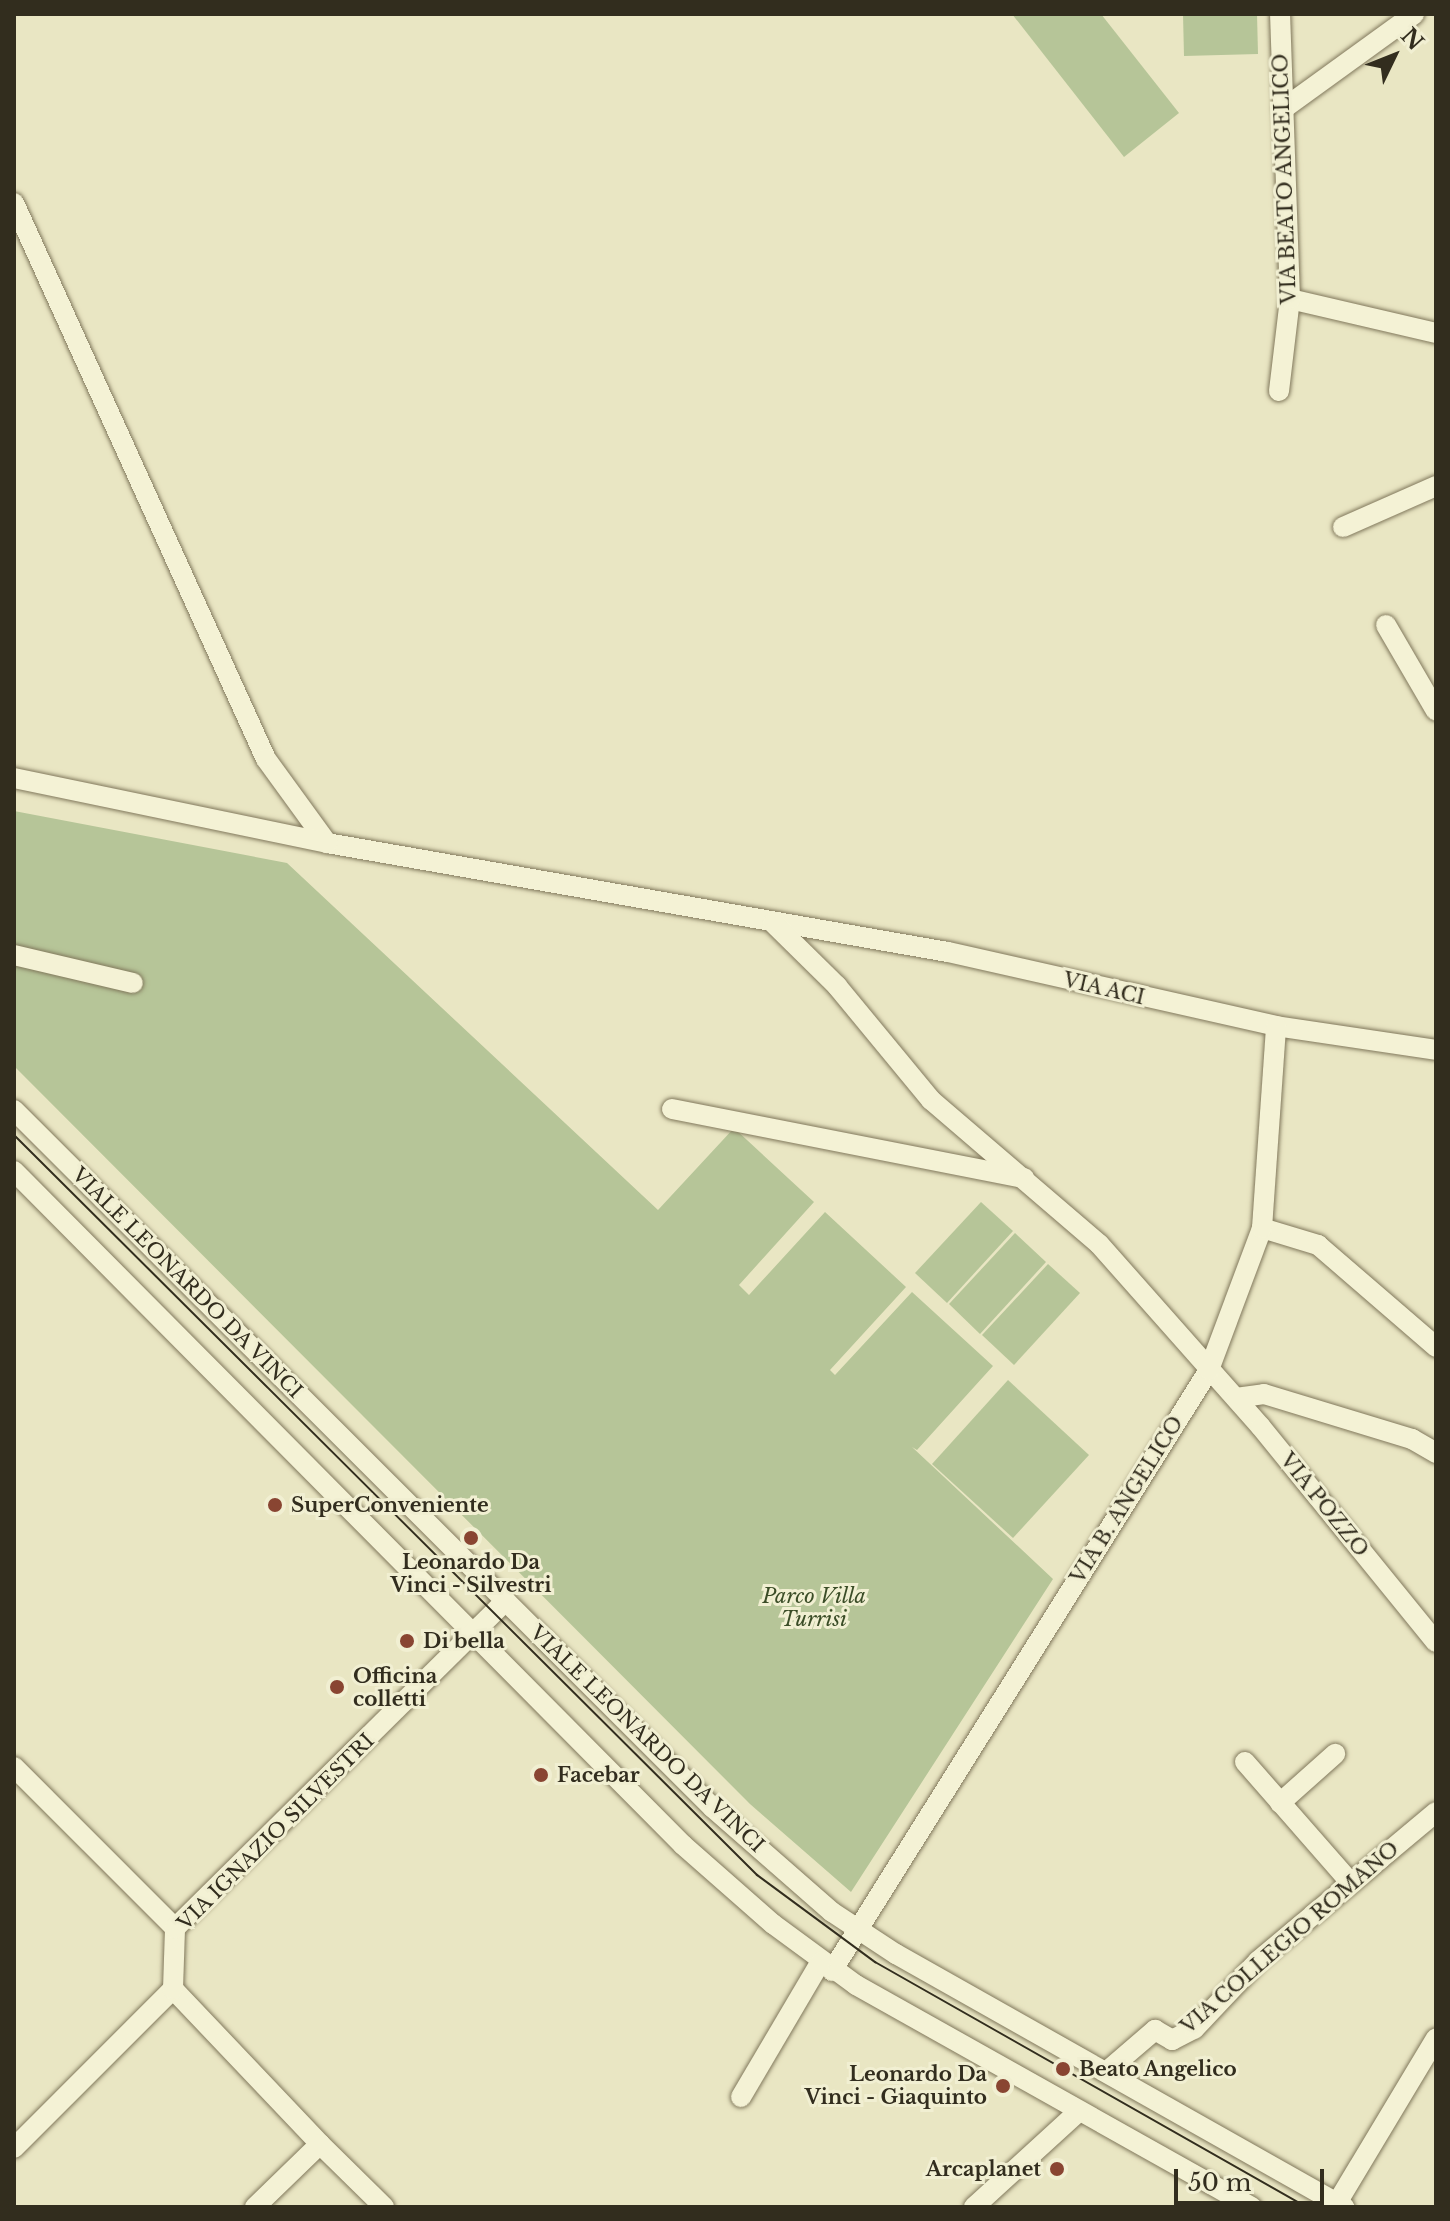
<!DOCTYPE html>
<html>
<head>
<meta charset="utf-8">
<style>
  body { margin:0 }
  #map { position:relative; width:1450px; height:2221px; overflow:hidden; background:#e9e6c3; font-family:"Libre Baskerville",serif }
  div>[style] { position:absolute }
  .green>* { inset:0; background:#b6c598 }
  .roads { filter:drop-shadow(0 0 2px #81785c) drop-shadow(0 0 2px #81785c) }
  .minor>* { height:20px; margin:-10px; padding:0 10px; transform-origin:10px; border-radius:10px; background:#f4f2d5 }
  .tram>* { height:2px; margin:-1px; padding:0 1px; transform-origin:1px; border-radius:1px; background:#322d1e }
  .dots>* { width:22px; height:22px; translate:-50% -50%; box-sizing:border-box; border:4px solid #f1efd2; border-radius:50% }
  span { translate:-50% -50%; white-space:nowrap; text-align:center; line-height:1.15; -webkit-text-stroke:6px #f1efd2; paint-order:stroke }
  .street-label { font-size:20px; color:#322d1e }
  .poi-label { font-size:20px; color:#322d1e; font-weight:700 }
  .left { translate:0 -50%; text-align:left }
  .right { translate:-100% -50%; text-align:right }
  .park-label { font-size:20px; color:#3b4d27; font-style:italic }
  .frame { position:absolute; inset:0; border:16px solid #322d1e; pointer-events:none }
  .north { position:absolute; left:1354px; top:16px; width:80px; height:80px; -webkit-text-stroke:6px #f1efd2; paint-order:stroke; rotate:47deg; font-size:22px; font-weight:700; line-height:32px; text-align:center; color:#322d1e }
  .north::after { content:''; display:block; margin:auto; width:28px; height:36px; background:#322d1e; clip-path:polygon(50% 0,100% 100%,50% 72%,0 100%) }
  .scale { position:absolute; left:1174px; top:2169px; width:150px; height:36px; box-sizing:border-box; border:4px solid #322d1e; border-top:0; padding-left:10px; font-size:24px; line-height:28px; white-space:nowrap; color:#322d1e; -webkit-text-stroke:6px #f1efd2; paint-order:stroke }
</style>
</head>
<body>
<div id="map">
  <div class="green">
    <i style="clip-path:polygon(1012px 14px,1101px 14px,1179px 113px,1124px 157px)"></i>
    <i style="clip-path:polygon(1183px 14px,1257px 14px,1258px 54px,1184px 56px)"></i>
    <i style="clip-path:polygon(14px 811px,287px 863px,658px 1210px,734px 1128px,814px 1202px,739px 1285px,749px 1295px,825px 1212px,906px 1287px,830px 1370px,835px 1375px,912px 1292px,993px 1366px,917px 1450px,912px 1447px,1053px 1579px,851px 1892px,750px 1804px,14px 1066px)"></i>
    <i style="clip-path:polygon(981px 1202px,1013px 1231px,947px 1303px,915px 1273px)"></i>
    <i style="clip-path:polygon(1015px 1233px,1046px 1262px,980px 1334px,949px 1304px)"></i>
    <i style="clip-path:polygon(1048px 1264px,1080px 1293px,1014px 1365px,982px 1335px)"></i>
    <i style="clip-path:polygon(1008px 1380px,1089px 1455px,1013px 1538px,932px 1464px)"></i>
  </div>
  <div class="roads">
    <div class="minor">
      <i style="left:1283px;top:109px;width:162px;rotate:-35.9deg"></i>
      <i style="left:14px;top:203px;width:610px;rotate:65.62deg"></i>
      <i style="left:266px;top:759px;width:104px;rotate:54deg"></i>
      <i style="left:327px;top:843px;width:630px;rotate:9.96deg"></i>
      <i style="left:948px;top:952px;width:336px;rotate:12.7deg"></i>
      <i style="left:1276px;top:1026px;width:162px;rotate:8.5deg"></i>
      <i style="left:1290px;top:299px;width:150px;rotate:13.1deg"></i>
      <i style="left:1279px;top:391px;width:93px;rotate:-83.2deg"></i>
      <i style="left:1290px;top:299px;width:285px;rotate:-92deg"></i>
      <i style="left:1343px;top:527px;width:102px;rotate:-23.8deg"></i>
      <i style="left:1386px;top:625px;width:99px;rotate:59.8deg"></i>
      <i style="left:14px;top:778px;width:320px;rotate:11.7deg"></i>
      <i style="left:773px;top:923px;width:90px;rotate:44.5deg"></i>
      <i style="left:837px;top:986px;width:148px;rotate:50.5deg"></i>
      <i style="left:931px;top:1100px;width:221px;rotate:40.6deg"></i>
      <i style="left:1099px;top:1244px;width:244px;rotate:48.5deg"></i>
      <i style="left:1261px;top:1427px;width:277px;rotate:50.9deg"></i>
      <i style="left:14px;top:955px;width:122px;rotate:13.2deg"></i>
      <i style="left:672px;top:1109px;width:359px;rotate:11.1deg"></i>
      <i style="left:14px;top:1110px;width:988px;rotate:44.96deg"></i>
      <i style="left:713px;top:1808px;width:158px;rotate:41.2deg"></i>
      <i style="left:832px;top:1912px;width:77px;rotate:33.3deg"></i>
      <i style="left:896px;top:1954px;width:515px;rotate:29.45deg"></i>
      <i style="left:14px;top:1171px;width:950px;rotate:45.21deg"></i>
      <i style="left:683px;top:1845px;width:120px;rotate:41.3deg"></i>
      <i style="left:773px;top:1924px;width:103px;rotate:36.3deg"></i>
      <i style="left:856px;top:1985px;width:454px;rotate:29.3deg"></i>
      <i style="left:1262px;top:1228px;width:59px;rotate:16.9deg"></i>
      <i style="left:1318px;top:1245px;width:156px;rotate:40.8deg"></i>
      <i style="left:1236px;top:1398px;width:28px;rotate:-8deg"></i>
      <i style="left:1264px;top:1394px;width:155px;rotate:16.9deg"></i>
      <i style="left:1412px;top:1439px;width:28px;rotate:30deg"></i>
      <i style="left:1245px;top:1762px;width:158px;rotate:48.8deg"></i>
      <i style="left:14px;top:1767px;width:228px;rotate:45deg"></i>
      <i style="left:1280px;top:1803px;width:74px;rotate:-41.7deg"></i>
      <i style="left:832px;top:1971px;width:709px;rotate:-57.9deg"></i>
      <i style="left:1209px;top:1370px;width:152px;rotate:-69.5deg"></i>
      <i style="left:1262px;top:1228px;width:202px;rotate:-86deg"></i>
      <i style="left:173px;top:1989px;width:214px;rotate:46.5deg"></i>
      <i style="left:320px;top:2144px;width:91px;rotate:135.9deg"></i>
      <i style="left:1106px;top:2072px;width:65px;rotate:-40.6deg"></i>
      <i style="left:1155px;top:2030px;width:20px;rotate:30deg"></i>
      <i style="left:1172px;top:2040px;width:25px;rotate:-27deg"></i>
      <i style="left:1194px;top:2029px;width:93px;rotate:-46.7deg"></i>
      <i style="left:1258px;top:1961px;width:232px;rotate:-39.9deg"></i>
      <i style="left:741px;top:2097px;width:156px;rotate:-59.5deg"></i>
      <i style="left:320px;top:2144px;width:90px;rotate:44.5deg"></i>
      <i style="left:14px;top:2148px;width:225px;rotate:-45deg"></i>
      <i style="left:173px;top:1989px;width:61px;rotate:-88.1deg"></i>
      <i style="left:175px;top:1928px;width:465px;rotate:-44.7deg"></i>
      <i style="left:1337px;top:2203px;width:192px;rotate:-59deg"></i>
      <i style="left:974px;top:2207px;width:142px;rotate:-42.4deg"></i>
    </div>
  </div>
  <div class="tram">
    <i style="left:14px;top:1135px;width:1049px;rotate:44.88deg"></i>
    <i style="left:757px;top:1875px;width:147px;rotate:36.4deg"></i>
    <i style="left:875px;top:1962px;width:497px;rotate:29.6deg"></i>
  </div>
  <div class="dots">
    <i style="left:275px;top:1505px;background:#894532"></i>
    <i style="left:471px;top:1538px;background:#894532"></i>
    <i style="left:407px;top:1641px;background:#894532"></i>
    <i style="left:337px;top:1687px;background:#894532"></i>
    <i style="left:541px;top:1775px;background:#894532"></i>
    <i style="left:1063px;top:2069px;background:#894532"></i>
    <i style="left:1003px;top:2086px;background:#894532"></i>
    <i style="left:1057px;top:2169px;background:#894532"></i>
  </div>
  <div class="street-label">
    <span style="left:1285px;top:179px;rotate:-92deg">VIA BEATO ANGELICO</span>
    <span style="left:1104px;top:989px;rotate:13deg">VIA ACI</span>
    <span style="left:187px;top:1283px;rotate:45deg">VIALE LEONARDO DA VINCI</span>
    <span style="left:1127px;top:1500px;rotate:-58deg">VIA B. ANGELICO</span>
    <span style="left:1324px;top:1505px;rotate:51deg">VIA POZZO</span>
    <span style="left:647px;top:1739px;rotate:44deg">VIALE LEONARDO DA VINCI</span>
    <span style="left:276px;top:1832px;rotate:-45deg">VIA IGNAZIO SILVESTRI</span>
    <span style="left:1290px;top:1938px;rotate:-41deg">VIA COLLEGIO ROMANO</span>
  </div>
  <div class="poi-label">
    <span class="left" style="left:291px;top:1505px">SuperConveniente</span>
    <span style="left:471px;top:1574px">Leonardo Da<br>Vinci - Silvestri</span>
    <span class="left" style="left:423px;top:1641px">Di bella</span>
    <span class="left" style="left:353px;top:1688px">Officina<br>colletti</span>
    <span class="left" style="left:557px;top:1775px">Facebar</span>
    <span class="left" style="left:1079px;top:2069px">Beato Angelico</span>
    <span class="right" style="left:987px;top:2086px">Leonardo Da<br>Vinci - Giaquinto</span>
    <span class="right" style="left:1041px;top:2169px">Arcaplanet</span>
  </div>
  <div class="park-label">
    <span style="left:814px;top:1608px">Parco Villa<br>Turrisi</span>
  </div>
  <div class="frame"></div>
  <div class="north">N</div>
  <div class="scale">50 m</div>
</div>
</body>
</html>
